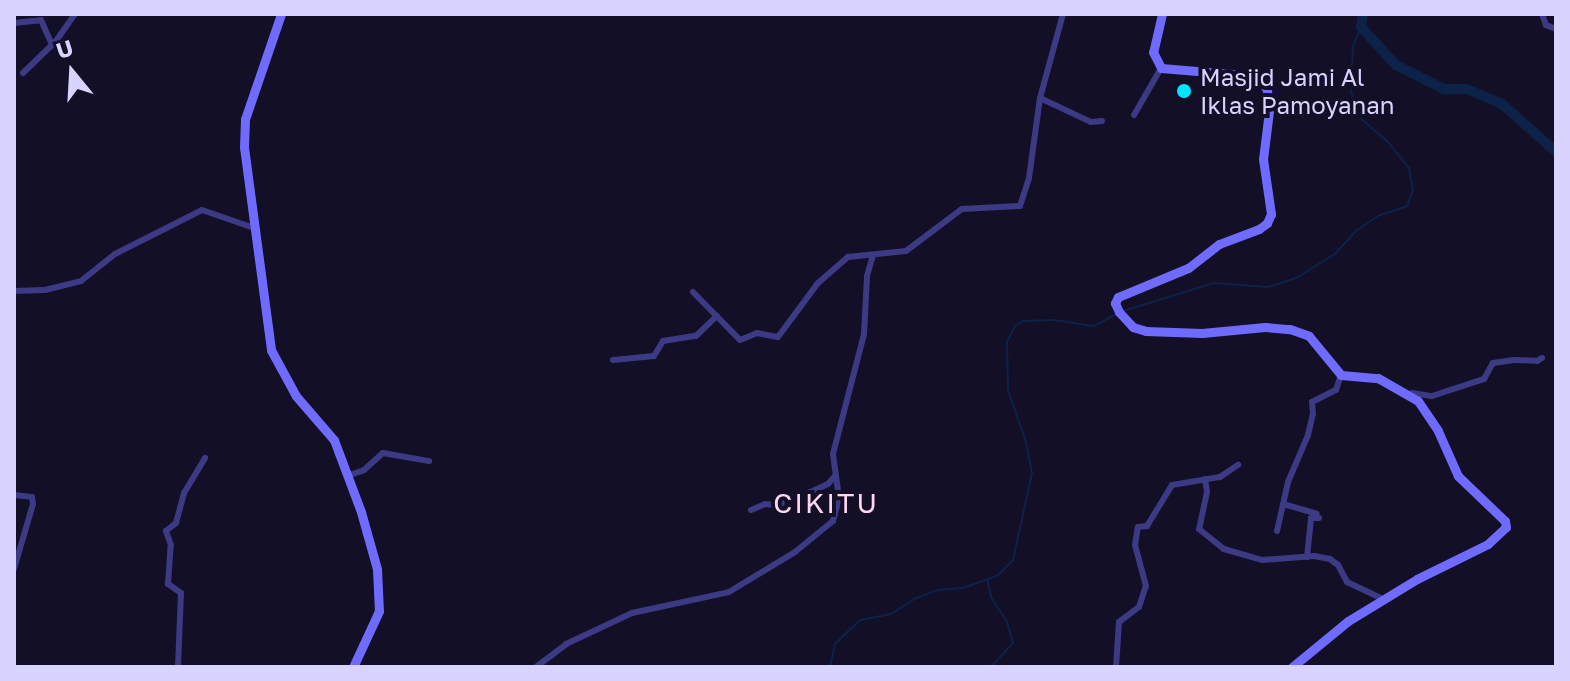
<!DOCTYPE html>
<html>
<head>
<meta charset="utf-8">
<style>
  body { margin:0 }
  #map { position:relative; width:1570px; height:681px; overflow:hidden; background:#130f26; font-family:"Golos Text",sans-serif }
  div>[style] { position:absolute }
  .stream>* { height:2px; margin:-1px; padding:0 1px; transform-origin:1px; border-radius:1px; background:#0c2248 }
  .river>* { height:10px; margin:-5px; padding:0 5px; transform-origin:5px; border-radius:5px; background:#0c2248 }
  .street>* { height:6px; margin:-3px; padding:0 3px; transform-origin:3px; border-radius:3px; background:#3d3a85 }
  .secondary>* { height:9px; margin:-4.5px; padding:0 4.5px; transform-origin:4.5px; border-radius:4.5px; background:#6f6bff }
  .dots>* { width:22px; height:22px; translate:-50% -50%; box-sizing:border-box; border:4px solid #130f26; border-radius:50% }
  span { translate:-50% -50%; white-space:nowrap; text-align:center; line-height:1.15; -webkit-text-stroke:8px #130f26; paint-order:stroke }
  .poi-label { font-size:24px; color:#d9d4ff }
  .left { translate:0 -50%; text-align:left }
  .quarter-label { font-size:28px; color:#ffd6f0; letter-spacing:2px }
  .frame { position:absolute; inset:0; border:16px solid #d9d4ff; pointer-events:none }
  .north { position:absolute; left:32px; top:32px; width:80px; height:80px; -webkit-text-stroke:6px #130f26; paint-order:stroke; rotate:342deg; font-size:22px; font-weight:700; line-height:32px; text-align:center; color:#d9d4ff }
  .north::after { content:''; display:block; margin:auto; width:28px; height:36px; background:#d9d4ff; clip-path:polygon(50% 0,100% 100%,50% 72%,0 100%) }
</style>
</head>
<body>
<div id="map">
  <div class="stream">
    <i style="left:1123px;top:311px;width:95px;rotate:-17.1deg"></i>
    <i style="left:1214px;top:283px;width:54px;rotate:4.2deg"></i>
    <i style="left:1268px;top:287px;width:32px;rotate:-18deg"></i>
    <i style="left:1298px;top:277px;width:44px;rotate:-31.9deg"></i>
    <i style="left:1335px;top:254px;width:31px;rotate:-48deg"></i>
    <i style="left:1356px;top:231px;width:29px;rotate:-34deg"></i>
    <i style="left:1380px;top:215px;width:28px;rotate:-18deg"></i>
    <i style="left:1407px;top:206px;width:17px;rotate:-69deg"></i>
    <i style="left:1413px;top:190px;width:22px;rotate:-100deg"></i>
    <i style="left:1409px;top:168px;width:33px;rotate:-129deg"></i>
    <i style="left:1388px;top:142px;width:40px;rotate:-139deg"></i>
    <i style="left:1358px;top:116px;width:26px;rotate:-106deg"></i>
    <i style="left:1351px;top:91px;width:45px;rotate:-87.5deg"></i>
    <i style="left:1353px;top:46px;width:21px;rotate:-67deg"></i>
    <i style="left:987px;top:579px;width:18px;rotate:77deg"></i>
    <i style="left:991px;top:597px;width:30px;rotate:57deg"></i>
    <i style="left:1007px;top:622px;width:22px;rotate:74deg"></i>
    <i style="left:1013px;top:643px;width:33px;rotate:133deg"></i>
    <i style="left:830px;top:667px;width:24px;rotate:-78deg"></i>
    <i style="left:835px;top:644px;width:35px;rotate:-44deg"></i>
    <i style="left:860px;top:620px;width:32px;rotate:-11deg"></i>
    <i style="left:891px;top:614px;width:27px;rotate:-33deg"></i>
    <i style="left:914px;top:599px;width:26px;rotate:-21deg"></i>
    <i style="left:938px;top:590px;width:25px;rotate:-5deg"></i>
    <i style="left:963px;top:588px;width:37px;rotate:-20deg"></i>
    <i style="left:998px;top:575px;width:21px;rotate:-45deg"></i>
    <i style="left:1013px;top:560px;width:89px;rotate:-77.7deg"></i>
    <i style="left:1032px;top:473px;width:32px;rotate:-101deg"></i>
    <i style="left:1026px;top:442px;width:55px;rotate:-109.1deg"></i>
    <i style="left:1008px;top:390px;width:48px;rotate:-91.2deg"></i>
    <i style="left:1007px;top:342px;width:18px;rotate:-63deg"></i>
    <i style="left:1015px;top:326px;width:9px;rotate:-32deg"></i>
    <i style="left:1023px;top:321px;width:31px;rotate:-2deg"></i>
    <i style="left:1054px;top:320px;width:40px;rotate:8.5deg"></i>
    <i style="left:1094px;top:326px;width:26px;rotate:-28deg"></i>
  </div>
  <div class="river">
    <i style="left:1363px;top:14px;width:13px;rotate:99deg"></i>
    <i style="left:1361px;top:27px;width:52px;rotate:47.4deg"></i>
    <i style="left:1396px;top:65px;width:54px;rotate:26.6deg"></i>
    <i style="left:1444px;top:89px;width:23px"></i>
    <i style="left:1467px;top:89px;width:38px;rotate:23deg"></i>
    <i style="left:1502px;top:104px;width:72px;rotate:41.6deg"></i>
  </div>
  <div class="street">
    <i style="left:1542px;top:14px;width:12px;rotate:70deg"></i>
    <i style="left:1546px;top:25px;width:11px;rotate:22deg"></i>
    <i style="left:14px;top:23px;width:27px;rotate:-6deg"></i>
    <i style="left:41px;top:20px;width:27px;rotate:66deg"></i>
    <i style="left:23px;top:73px;width:46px;rotate:-44.1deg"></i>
    <i style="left:56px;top:41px;width:33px;rotate:-55deg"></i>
    <i style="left:1040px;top:98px;width:56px;rotate:25.2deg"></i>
    <i style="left:1091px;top:122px;width:11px;rotate:-5deg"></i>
    <i style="left:1134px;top:115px;width:54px;rotate:-60.1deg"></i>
    <i style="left:14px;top:291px;width:31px;rotate:-2deg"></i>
    <i style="left:45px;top:290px;width:37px;rotate:-14deg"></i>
    <i style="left:81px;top:281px;width:43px;rotate:-38.5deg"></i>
    <i style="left:115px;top:254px;width:97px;rotate:-26.8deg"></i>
    <i style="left:202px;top:210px;width:58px;rotate:19.1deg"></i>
    <i style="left:693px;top:292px;width:67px;rotate:45.6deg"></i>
    <i style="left:740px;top:340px;width:18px;rotate:-22deg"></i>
    <i style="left:757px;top:333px;width:21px;rotate:11deg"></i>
    <i style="left:778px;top:337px;width:67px;rotate:-53.5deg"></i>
    <i style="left:818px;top:283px;width:40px;rotate:-41deg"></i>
    <i style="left:848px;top:257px;width:58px;rotate:-5.9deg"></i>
    <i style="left:906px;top:251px;width:70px;rotate:-36.9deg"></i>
    <i style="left:962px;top:209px;width:58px;rotate:-3deg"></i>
    <i style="left:1020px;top:206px;width:29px;rotate:-72deg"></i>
    <i style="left:1029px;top:178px;width:81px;rotate:-82.2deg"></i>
    <i style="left:1040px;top:98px;width:87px;rotate:-74.7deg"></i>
    <i style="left:613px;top:360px;width:41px;rotate:-5.6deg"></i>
    <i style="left:654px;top:356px;width:17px;rotate:-59deg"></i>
    <i style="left:663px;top:341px;width:33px;rotate:-9deg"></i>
    <i style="left:696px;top:336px;width:29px;rotate:-44deg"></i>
    <i style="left:1412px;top:393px;width:20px;rotate:9deg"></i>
    <i style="left:1432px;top:396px;width:55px;rotate:-18.1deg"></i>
    <i style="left:1484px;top:379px;width:18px;rotate:-61deg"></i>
    <i style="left:1493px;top:363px;width:21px;rotate:-8deg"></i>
    <i style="left:1514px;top:360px;width:23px;rotate:2deg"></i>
    <i style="left:1537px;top:361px;width:6px;rotate:-31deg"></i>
    <i style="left:347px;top:476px;width:18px;rotate:-19deg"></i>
    <i style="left:364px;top:470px;width:25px;rotate:-42deg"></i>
    <i style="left:383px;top:453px;width:47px;rotate:9.9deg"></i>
    <i style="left:1205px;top:479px;width:13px;rotate:81deg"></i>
    <i style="left:1207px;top:492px;width:38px;rotate:102deg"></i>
    <i style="left:1199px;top:529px;width:32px;rotate:39deg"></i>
    <i style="left:1224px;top:549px;width:40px;rotate:16deg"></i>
    <i style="left:1262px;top:560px;width:52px;rotate:-4.4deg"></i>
    <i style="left:1314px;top:556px;width:16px;rotate:11deg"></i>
    <i style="left:1330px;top:559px;width:10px;rotate:37deg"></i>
    <i style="left:1338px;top:565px;width:19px;rotate:62deg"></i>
    <i style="left:1347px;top:582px;width:42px;rotate:25.3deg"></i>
    <i style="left:14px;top:495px;width:18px;rotate:6deg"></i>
    <i style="left:32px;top:497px;width:7px;rotate:82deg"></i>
    <i style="left:33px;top:504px;width:68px;rotate:106.3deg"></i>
    <i style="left:1283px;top:504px;width:35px;rotate:16deg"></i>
    <i style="left:751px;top:510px;width:15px;rotate:-23deg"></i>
    <i style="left:765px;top:504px;width:12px;rotate:5deg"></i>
    <i style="left:777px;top:505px;width:41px;rotate:-21.5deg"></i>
    <i style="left:815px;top:490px;width:14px;rotate:-25deg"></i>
    <i style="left:828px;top:484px;width:11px;rotate:-49deg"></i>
    <i style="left:1277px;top:531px;width:50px;rotate:-77.3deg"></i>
    <i style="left:1288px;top:482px;width:51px;rotate:-66.9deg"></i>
    <i style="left:1308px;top:435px;width:22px;rotate:-77deg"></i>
    <i style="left:1313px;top:414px;width:12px;rotate:-95deg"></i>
    <i style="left:1312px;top:402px;width:27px;rotate:-27deg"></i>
    <i style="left:1336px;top:390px;width:16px;rotate:-72deg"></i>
    <i style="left:1307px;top:557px;width:39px;rotate:-84deg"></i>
    <i style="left:1311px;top:518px;width:8px"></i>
    <i style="left:178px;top:667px;width:74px;rotate:-87.7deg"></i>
    <i style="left:181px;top:593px;width:16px;rotate:-145deg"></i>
    <i style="left:168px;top:584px;width:39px;rotate:-86deg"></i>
    <i style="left:171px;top:545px;width:15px;rotate:-110deg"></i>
    <i style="left:166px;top:531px;width:13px;rotate:-39deg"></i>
    <i style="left:176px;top:523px;width:31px;rotate:-75deg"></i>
    <i style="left:184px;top:493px;width:41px;rotate:-59deg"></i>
    <i style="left:536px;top:667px;width:38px;rotate:-37deg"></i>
    <i style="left:566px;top:644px;width:73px;rotate:-25.2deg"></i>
    <i style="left:632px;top:613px;width:99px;rotate:-12.2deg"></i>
    <i style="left:729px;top:592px;width:77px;rotate:-31.2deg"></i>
    <i style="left:795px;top:552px;width:49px;rotate:-39.2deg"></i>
    <i style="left:833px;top:521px;width:24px;rotate:-75deg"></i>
    <i style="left:839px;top:498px;width:44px;rotate:-97.8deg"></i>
    <i style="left:833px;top:454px;width:124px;rotate:-75.5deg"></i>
    <i style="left:864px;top:334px;width:58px;rotate:-87deg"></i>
    <i style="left:867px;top:276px;width:22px;rotate:-74deg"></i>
    <i style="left:1116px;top:667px;width:45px;rotate:-86.2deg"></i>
    <i style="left:1119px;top:622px;width:25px;rotate:-37deg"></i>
    <i style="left:1139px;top:607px;width:22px;rotate:-72deg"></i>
    <i style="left:1146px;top:586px;width:42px;rotate:-105deg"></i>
    <i style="left:1135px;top:545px;width:18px;rotate:-81deg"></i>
    <i style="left:1138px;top:527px;width:9px;rotate:-6deg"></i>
    <i style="left:1147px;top:526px;width:48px;rotate:-58.6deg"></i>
    <i style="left:1172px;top:485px;width:49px;rotate:-9.5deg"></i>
    <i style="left:1220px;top:477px;width:22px;rotate:-34deg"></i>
  </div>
  <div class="secondary">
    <i style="left:281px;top:14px;width:111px;rotate:108.9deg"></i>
    <i style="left:245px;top:119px;width:28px;rotate:92deg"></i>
    <i style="left:244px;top:147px;width:205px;rotate:82.4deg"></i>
    <i style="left:271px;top:350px;width:52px;rotate:61.5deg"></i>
    <i style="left:296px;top:396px;width:58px;rotate:49.2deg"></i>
    <i style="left:334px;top:440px;width:77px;rotate:69.4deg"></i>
    <i style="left:361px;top:512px;width:59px;rotate:74.3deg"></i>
    <i style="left:377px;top:569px;width:42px;rotate:87.3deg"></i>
    <i style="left:379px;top:611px;width:62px;rotate:114.9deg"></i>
    <i style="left:1162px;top:14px;width:39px;rotate:103deg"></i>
    <i style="left:1153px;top:52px;width:18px;rotate:63deg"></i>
    <i style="left:1161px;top:68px;width:84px;rotate:4.8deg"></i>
    <i style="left:1245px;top:75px;width:18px;rotate:22deg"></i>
    <i style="left:1262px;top:82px;width:9px;rotate:58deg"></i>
    <i style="left:1267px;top:90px;width:21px;rotate:85deg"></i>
    <i style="left:1269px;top:111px;width:48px;rotate:97.1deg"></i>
    <i style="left:1263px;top:159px;width:56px;rotate:81.7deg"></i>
    <i style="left:1271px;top:214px;width:10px;rotate:114deg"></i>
    <i style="left:1267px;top:223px;width:10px;rotate:143deg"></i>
    <i style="left:1259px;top:229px;width:43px;rotate:159.4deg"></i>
    <i style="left:1219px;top:244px;width:39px;rotate:142deg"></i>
    <i style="left:1188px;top:268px;width:76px;rotate:157.5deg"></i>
    <i style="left:1118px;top:297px;width:7px;rotate:117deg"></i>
    <i style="left:1115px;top:303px;width:10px;rotate:66deg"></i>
    <i style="left:1119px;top:312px;width:21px;rotate:47deg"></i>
    <i style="left:1133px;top:327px;width:14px;rotate:17deg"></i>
    <i style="left:1146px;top:331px;width:56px;rotate:2deg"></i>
    <i style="left:1202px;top:333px;width:63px;rotate:-5.4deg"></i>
    <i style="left:1265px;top:327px;width:25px;rotate:5deg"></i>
    <i style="left:1290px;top:329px;width:20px;rotate:20deg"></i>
    <i style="left:1309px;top:336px;width:50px;rotate:50.6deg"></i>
    <i style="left:1341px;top:375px;width:37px;rotate:5deg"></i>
    <i style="left:1378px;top:378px;width:46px;rotate:29.9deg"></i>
    <i style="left:1418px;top:401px;width:36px;rotate:56deg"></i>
    <i style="left:1438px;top:431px;width:49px;rotate:66deg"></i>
    <i style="left:1458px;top:476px;width:65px;rotate:43.8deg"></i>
    <i style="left:1505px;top:521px;width:6px;rotate:81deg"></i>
    <i style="left:1506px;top:527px;width:25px;rotate:137deg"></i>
    <i style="left:1488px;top:544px;width:79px;rotate:153.8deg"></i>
    <i style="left:1417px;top:579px;width:81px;rotate:148.7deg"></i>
    <i style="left:1348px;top:621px;width:72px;rotate:140.6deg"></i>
  </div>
  <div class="dots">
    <i style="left:1184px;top:91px;background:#00e5ff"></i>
  </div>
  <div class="poi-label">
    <span class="left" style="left:1200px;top:91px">Masjid Jami Al<br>Iklas Pamoyanan</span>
  </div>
  <div class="quarter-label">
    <span style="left:826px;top:503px">CIKITU</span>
  </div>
  <div class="frame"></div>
  <div class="north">U</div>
</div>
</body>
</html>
